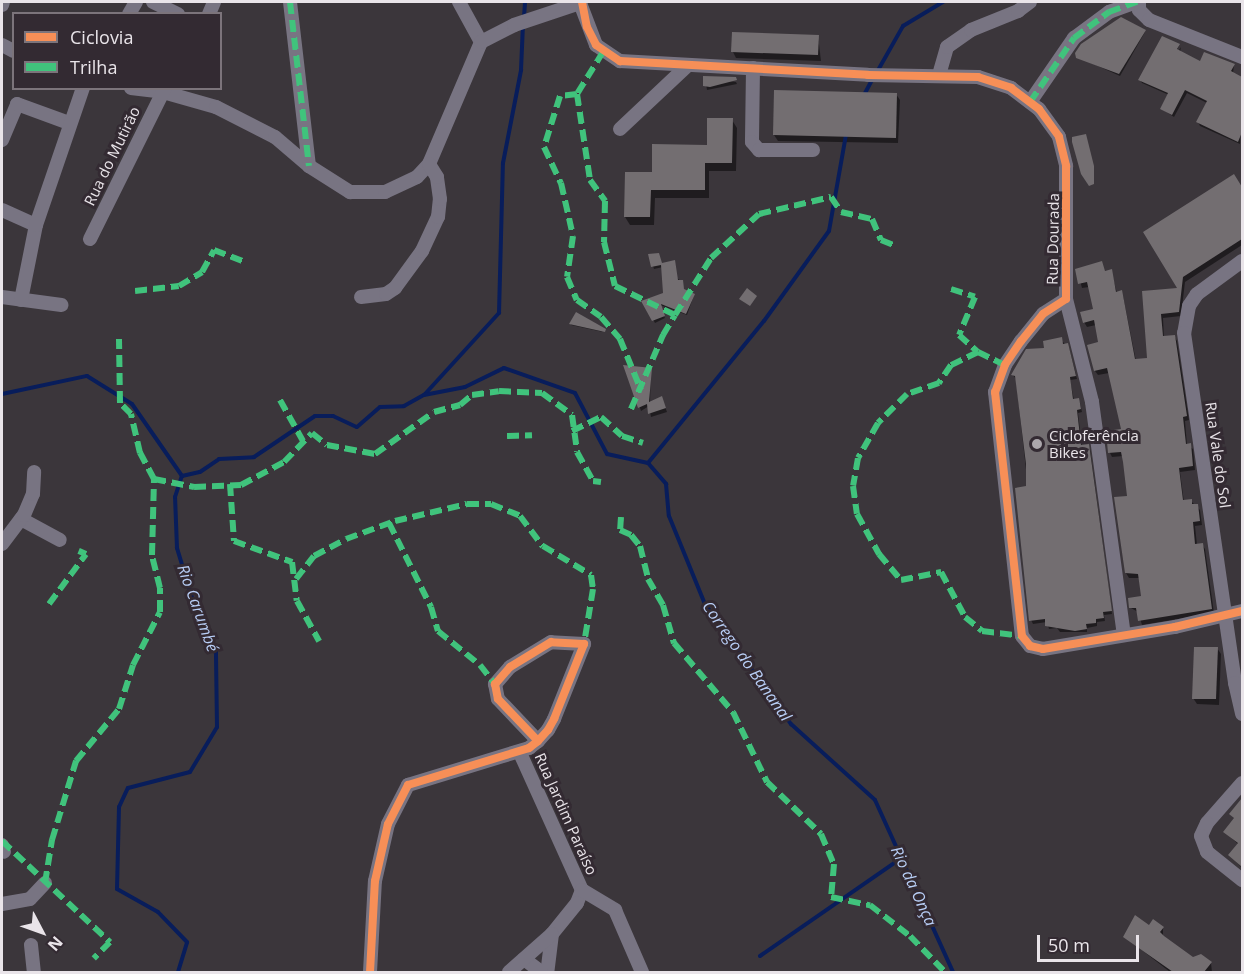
<!DOCTYPE html>
<html>
<head>
<meta charset="utf-8">
<style>
  body { margin:0 }
  #map { position:relative; width:1244px; height:974px; overflow:hidden; background:#3b363b; font-family:"Open Sans",sans-serif }
  div>[style] { position:absolute }
  .shadow>* { inset:0; background:#0007 }
  .stream>* { height:4px; margin:-2px; padding:0 2px; transform-origin:2px; border-radius:2px; background:#081d5b }
  .building>* { inset:0; background:#736e71 }
  .minor>* { height:14px; margin:-7px; padding:0 7px; transform-origin:7px; border-radius:7px; background:#787482 }
  .quiet>* { height:6px; margin-top:-3px; transform-origin:0; background:repeating-linear-gradient(90deg,#40c37c 0 12px,transparent 0 18px) }
  .cycleway>* { height:8px; margin:-4px; padding:0 4px; transform-origin:4px; border-radius:4px; background:#f78f57 }
  .dots>* { width:16px; height:16px; translate:-50% -50%; box-sizing:border-box; border:3px solid #332a32; border-radius:50% }
  span { translate:-50% -50%; white-space:nowrap; text-align:center; line-height:1.15; -webkit-text-stroke:6px #332a32; paint-order:stroke }
  .street-label { font-size:15px; color:#e9e4e9 }
  .poi-label { font-size:15px; color:#e9e4e9 }
  .left { translate:0 -50%; text-align:left }
  .water-label { font-size:16px; color:#b8cef6; font-style:italic }
  .frame { position:absolute; inset:0; border:3px solid #e9e4e9; pointer-events:none }
  .legend { position:absolute; left:12px; top:12px; width:210px; height:78px; box-sizing:border-box; background:#332a32; border:2px solid #7c747b; margin:0; padding:8px 10px; list-style:none; font-size:18px; color:#e9e4e9 }
  .legend li { display:flex; align-items:center; gap:12px; height:30px }
  .legend b { width:30px; border:2px solid #7c747b }
  .north { position:absolute; left:12px; top:902px; width:60px; height:60px; -webkit-text-stroke:4px #332a32; paint-order:stroke; rotate:131deg; font-size:16px; font-weight:700; line-height:24px; text-align:center; color:#e9e4e9 }
  .north::after { content:''; display:block; margin:auto; width:21px; height:27px; background:#e9e4e9; clip-path:polygon(50% 0,100% 100%,50% 72%,0 100%) }
  .scale { position:absolute; left:1037px; top:935px; width:102px; height:27px; box-sizing:border-box; border:3px solid #e9e4e9; border-top:0; padding-left:8px; font-size:18px; line-height:21px; white-space:nowrap; color:#e9e4e9; -webkit-text-stroke:4px #332a32; paint-order:stroke }
</style>
</head>
<body>
<div id="map">
  <div class="shadow">
    <i style="clip-path:polygon(1145px 32px,1120px 76px,1078px 57px)"></i>
    <i style="clip-path:polygon(818px 36px,821px 61px,736px 58px,733px 52px)"></i>
    <i style="clip-path:polygon(1163px 38px,1179px 45px,1175px 56px,1181px 47px,1180px 52px,1200px 63px,1205px 54px,1234px 65px,1233px 73px,1242px 78px,1240px 144px,1200px 126px,1198px 122px,1207px 103px,1187px 93px,1174px 117px,1162px 109px,1169px 95px,1142px 83px,1140px 80px)"></i>
    <i style="clip-path:polygon(705px 78px,736px 82px,737px 84px,707px 90px)"></i>
    <i style="clip-path:polygon(896px 94px,900px 100px,898px 143px,778px 141px,774px 135px)"></i>
    <i style="clip-path:polygon(732px 120px,737px 128px,736px 171px,709px 171px,709px 198px,655px 198px,654px 225px,630px 225px,625px 217px,653px 174px,708px 147px)"></i>
    <i style="clip-path:polygon(1234px 176px,1242px 190px,1242px 245px,1185px 282px,1181px 316px,1163px 318px,1164px 338px,1174px 336px,1177px 341px,1189px 420px,1185px 421px,1187px 445px,1193px 449px,1195px 470px,1180px 472px,1184px 502px,1191px 501px,1200px 510px,1202px 525px,1195px 526px,1197px 545px,1202px 545px,1205px 549px,1214px 613px,1142px 625px,1138px 612px,1131px 608px,1143px 597px,1140px 578px,1129px 578px,1126px 573px,1129px 497px,1123px 456px,1112px 457px,1110px 453px,1122px 430px,1109px 373px,1098px 375px,1095px 371px,1099px 343px,1096px 325px,1087px 327px,1084px 322px,1094px 310px,1089px 287px,1082px 288px,1077px 270px,1111px 271px,1117px 293px,1123px 296px,1136px 361px,1149px 359px,1144px 292px,1180px 289px,1145px 232px)"></i>
    <i style="clip-path:polygon(650px 256px,682px 282px,684px 291px,694px 295px,687px 315px,660px 305px,665px 318px,655px 323px,643px 301px,665px 294px,663px 267px,654px 269px)"></i>
    <i style="clip-path:polygon(576px 315px,603px 332px,571px 325px)"></i>
    <i style="clip-path:polygon(1063px 342px,1069px 348px,1077px 379px,1070px 380px,1074px 400px,1080px 403px,1082px 412px,1078px 413px,1082px 447px,1090px 449px,1112px 614px,1104px 615px,1105px 621px,1097px 622px,1097px 626px,1087px 628px,1087px 632px,1060px 632px,1057px 628px,1049px 629px,1047px 622px,1033px 624px,1031px 620px,1028px 488px,1016px 379px,1013px 375px)"></i>
    <i style="clip-path:polygon(626px 367px,651px 369px,650px 403px,663px 401px,667px 412px,651px 417px,649px 406px,641px 411px)"></i>
    <i style="clip-path:polygon(1217px 648px,1221px 654px,1219px 705px,1197px 704px,1193px 698px)"></i>
    <i style="clip-path:polygon(1242px 799px,1242px 868px,1230px 855px,1239px 845px,1225px 832px,1235px 819px,1231px 814px)"></i>
    <i style="clip-path:polygon(1150px 927px,1163px 928px,1163px 937px,1193px 959px,1211px 963px,1212px 972px,1170px 972px,1125px 937px)"></i>
  </div>
  <div class="stream">
    <i style="left:524px;top:17px;width:15px;rotate:-86deg"></i>
    <i style="left:877px;top:72px;width:53px;rotate:-60.5deg"></i>
    <i style="left:903px;top:26px;width:47px;rotate:-31deg"></i>
    <i style="left:864px;top:95px;width:19px;rotate:-62deg"></i>
    <i style="left:2px;top:394px;width:87px;rotate:-12deg"></i>
    <i style="left:87px;top:376px;width:53px;rotate:31.9deg"></i>
    <i style="left:132px;top:404px;width:88px;rotate:55.2deg"></i>
    <i style="left:425px;top:394px;width:110px;rotate:-47.6deg"></i>
    <i style="left:499px;top:313px;width:150px;rotate:-88.5deg"></i>
    <i style="left:503px;top:163px;width:95px;rotate:-79deg"></i>
    <i style="left:521px;top:70px;width:46px;rotate:-87.5deg"></i>
    <i style="left:648px;top:463px;width:28px;rotate:49deg"></i>
    <i style="left:666px;top:484px;width:32px;rotate:85deg"></i>
    <i style="left:669px;top:516px;width:95px;rotate:67.8deg"></i>
    <i style="left:705px;top:604px;width:148px;rotate:54.4deg"></i>
    <i style="left:791px;top:724px;width:113px;rotate:42.1deg"></i>
    <i style="left:875px;top:800px;width:189px;rotate:65.6deg"></i>
    <i style="left:648px;top:463px;width:183px;rotate:-50.8deg"></i>
    <i style="left:764px;top:321px;width:111px;rotate:-54.2deg"></i>
    <i style="left:829px;top:231px;width:97px;rotate:-80deg"></i>
    <i style="left:760px;top:956px;width:174px;rotate:-34.7deg"></i>
    <i style="left:178px;top:972px;width:31px;rotate:-73deg"></i>
    <i style="left:187px;top:942px;width:42px;rotate:-134deg"></i>
    <i style="left:158px;top:912px;width:47px;rotate:-150.7deg"></i>
    <i style="left:117px;top:889px;width:82px;rotate:-88.6deg"></i>
    <i style="left:119px;top:807px;width:21px;rotate:-65deg"></i>
    <i style="left:128px;top:788px;width:64px;rotate:-14.5deg"></i>
    <i style="left:190px;top:772px;width:52px;rotate:-59deg"></i>
    <i style="left:217px;top:727px;width:76px;rotate:-90.8deg"></i>
    <i style="left:216px;top:651px;width:52px;rotate:-115.1deg"></i>
    <i style="left:194px;top:604px;width:59px;rotate:-106.9deg"></i>
    <i style="left:177px;top:548px;width:51px;rotate:-92.2deg"></i>
    <i style="left:175px;top:497px;width:22px;rotate:-72deg"></i>
    <i style="left:182px;top:476px;width:18px;rotate:-13deg"></i>
    <i style="left:200px;top:472px;width:23px;rotate:-34deg"></i>
    <i style="left:219px;top:459px;width:35px;rotate:-3deg"></i>
    <i style="left:254px;top:457px;width:73px;rotate:-33.9deg"></i>
    <i style="left:315px;top:416px;width:18px"></i>
    <i style="left:333px;top:416px;width:26px;rotate:25deg"></i>
    <i style="left:357px;top:427px;width:30px;rotate:-41deg"></i>
    <i style="left:380px;top:407px;width:24px;rotate:-2deg"></i>
    <i style="left:404px;top:406px;width:23px;rotate:-29deg"></i>
    <i style="left:424px;top:395px;width:42px;rotate:-11deg"></i>
    <i style="left:465px;top:387px;width:43px;rotate:-26deg"></i>
    <i style="left:504px;top:368px;width:75px;rotate:19.4deg"></i>
    <i style="left:575px;top:393px;width:69px;rotate:62.3deg"></i>
    <i style="left:607px;top:454px;width:42px;rotate:12.4deg"></i>
  </div>
  <div class="building">
    <i style="clip-path:polygon(1121px 17px,1146px 30px,1119px 74px,1076px 58px,1075px 53px,1081px 44px)"></i>
    <i style="clip-path:polygon(732px 32px,819px 35px,818px 55px,731px 52px)"></i>
    <i style="clip-path:polygon(1162px 36px,1180px 44px,1177px 49px,1200px 61px,1204px 52px,1235px 64px,1231px 71px,1242px 77px,1242px 132px,1238px 142px,1196px 122px,1207px 101px,1185px 90px,1172px 115px,1160px 109px,1168px 93px,1138px 80px)"></i>
    <i style="clip-path:polygon(703px 76px,736px 77px,737px 80px,710px 87px,703px 86px)"></i>
    <i style="clip-path:polygon(774px 90px,897px 93px,896px 138px,773px 135px)"></i>
    <i style="clip-path:polygon(707px 118px,733px 118px,732px 163px,705px 163px,705px 190px,651px 190px,650px 217px,624px 217px,625px 172px,652px 172px,652px 144px,707px 145px)"></i>
    <i style="clip-path:polygon(1086px 134px,1094px 166px,1094px 184px,1089px 186px,1081px 174px,1072px 142px,1072px 137px)"></i>
    <i style="clip-path:polygon(1234px 174px,1242px 187px,1242px 239px,1183px 277px,1179px 312px,1161px 314px,1163px 336px,1175px 335px,1187px 416px,1183px 417px,1186px 444px,1191px 443px,1193px 466px,1179px 468px,1183px 500px,1192px 499px,1192px 504px,1198px 504px,1200px 521px,1193px 522px,1195px 544px,1203px 543px,1212px 609px,1138px 621px,1136px 608px,1129px 608px,1128px 598px,1141px 596px,1138px 574px,1125px 573px,1114px 497px,1127px 496px,1123px 462px,1121px 452px,1108px 453px,1106px 431px,1121px 429px,1107px 368px,1094px 371px,1087px 345px,1098px 342px,1094px 320px,1083px 323px,1080px 312px,1093px 309px,1087px 282px,1078px 284px,1075px 269px,1102px 261px,1105px 271px,1112px 269px,1116px 292px,1122px 290px,1135px 359px,1147px 358px,1142px 291px,1177px 288px,1143px 232px)"></i>
    <i style="clip-path:polygon(659px 253px,662px 263px,675px 260px,678px 280px,683px 280px,684px 289px,695px 294px,686px 314px,661px 304px,665px 316px,652px 321px,641px 301px,663px 293px,661px 265px,651px 267px,648px 254px)"></i>
    <i style="clip-path:polygon(747px 288px,757px 296px,750px 306px,739px 299px)"></i>
    <i style="clip-path:polygon(576px 312px,606px 329px,605px 332px,569px 324px)"></i>
    <i style="clip-path:polygon(1062px 337px,1063px 344px,1068px 343px,1076px 376px,1070px 377px,1073px 399px,1079px 398px,1081px 409px,1077px 410px,1081px 445px,1089px 444px,1112px 611px,1103px 612px,1104px 618px,1096px 619px,1096px 623px,1086px 624px,1087px 629px,1075px 631px,1045px 626px,1045px 619px,1029px 621px,1015px 488px,1026px 486px,1026px 464px,1015px 376px,1011px 375px,1026px 349px,1044px 348px,1043px 341px)"></i>
    <i style="clip-path:polygon(623px 365px,652px 368px,649px 402px,662px 396px,666px 408px,648px 414px,647px 404px,638px 408px)"></i>
    <i style="clip-path:polygon(1194px 647px,1218px 647px,1216px 699px,1192px 699px)"></i>
    <i style="clip-path:polygon(1242px 798px,1242px 867px,1228px 855px,1238px 843px,1223px 832px,1234px 818px,1229px 814px)"></i>
    <i style="clip-path:polygon(1135px 915px,1149px 925px,1153px 919px,1164px 927px,1160px 932px,1164px 936px,1193px 957px,1201px 954px,1212px 962px,1204px 972px,1173px 972px,1123px 937px)"></i>
  </div>
  <div class="minor">
    <i style="left:153px;top:2px;width:28px;rotate:26deg"></i>
    <i style="left:290px;top:2px;width:165px;rotate:83.4deg"></i>
    <i style="left:459px;top:2px;width:46px;rotate:61.2deg"></i>
    <i style="left:1139px;top:2px;width:8px;rotate:90deg"></i>
    <i style="left:1139px;top:10px;width:14px;rotate:45deg"></i>
    <i style="left:1149px;top:20px;width:100px;rotate:21.7deg"></i>
    <i style="left:580px;top:3px;width:45px;rotate:69.1deg"></i>
    <i style="left:596px;top:45px;width:29px;rotate:34deg"></i>
    <i style="left:620px;top:61px;width:248px;rotate:3.2deg"></i>
    <i style="left:868px;top:75px;width:110px;rotate:1deg"></i>
    <i style="left:978px;top:77px;width:35px;rotate:18deg"></i>
    <i style="left:1011px;top:88px;width:35px;rotate:37deg"></i>
    <i style="left:1039px;top:109px;width:34px;rotate:54deg"></i>
    <i style="left:1059px;top:137px;width:30px;rotate:76deg"></i>
    <i style="left:1066px;top:166px;width:133px;rotate:90deg"></i>
    <i style="left:1066px;top:299px;width:27px;rotate:147deg"></i>
    <i style="left:1043px;top:314px;width:35px;rotate:129deg"></i>
    <i style="left:1021px;top:341px;width:29px;rotate:124deg"></i>
    <i style="left:1005px;top:365px;width:29px;rotate:110deg"></i>
    <i style="left:995px;top:392px;width:245px;rotate:83.7deg"></i>
    <i style="left:1022px;top:636px;width:13px;rotate:51deg"></i>
    <i style="left:1030px;top:646px;width:13px;rotate:13deg"></i>
    <i style="left:1043px;top:649px;width:134px;rotate:-9.5deg"></i>
    <i style="left:1175px;top:627px;width:69px;rotate:-13.4deg"></i>
    <i style="left:2px;top:5px;width:3px;rotate:-72deg"></i>
    <i style="left:129px;top:14px;width:14px;rotate:-60deg"></i>
    <i style="left:209px;top:14px;width:13px;rotate:-67deg"></i>
    <i style="left:2px;top:45px;width:13px;rotate:27deg"></i>
    <i style="left:753px;top:68px;width:74px;rotate:90.8deg"></i>
    <i style="left:752px;top:142px;width:11px;rotate:49deg"></i>
    <i style="left:759px;top:150px;width:54px"></i>
    <i style="left:939px;top:75px;width:29px;rotate:-74deg"></i>
    <i style="left:947px;top:47px;width:29px;rotate:-35deg"></i>
    <i style="left:971px;top:30px;width:51px;rotate:-22deg"></i>
    <i style="left:1018px;top:11px;width:15px;rotate:-37deg"></i>
    <i style="left:131px;top:88px;width:32px;rotate:7deg"></i>
    <i style="left:163px;top:92px;width:55px;rotate:15.8deg"></i>
    <i style="left:216px;top:107px;width:66px;rotate:27deg"></i>
    <i style="left:275px;top:137px;width:45px;rotate:40.5deg"></i>
    <i style="left:309px;top:166px;width:49px;rotate:32.4deg"></i>
    <i style="left:350px;top:192px;width:35px"></i>
    <i style="left:385px;top:192px;width:35px;rotate:-25deg"></i>
    <i style="left:417px;top:177px;width:18px;rotate:-47deg"></i>
    <i style="left:429px;top:164px;width:133px;rotate:-66.9deg"></i>
    <i style="left:481px;top:42px;width:37px;rotate:-27deg"></i>
    <i style="left:514px;top:25px;width:70px;rotate:-18.4deg"></i>
    <i style="left:1030px;top:102px;width:78px;rotate:-55.5deg"></i>
    <i style="left:1074px;top:38px;width:44px;rotate:-36.6deg"></i>
    <i style="left:1109px;top:12px;width:30px;rotate:-20deg"></i>
    <i style="left:620px;top:129px;width:91px;rotate:-43.2deg"></i>
    <i style="left:2px;top:140px;width:39px;rotate:-67deg"></i>
    <i style="left:17px;top:104px;width:55px;rotate:20.1deg"></i>
    <i style="left:2px;top:210px;width:37px;rotate:24deg"></i>
    <i style="left:90px;top:239px;width:169px;rotate:-63.6deg"></i>
    <i style="left:1242px;top:261px;width:56px;rotate:143.7deg"></i>
    <i style="left:1197px;top:294px;width:14px;rotate:124deg"></i>
    <i style="left:1189px;top:306px;width:27px;rotate:100deg"></i>
    <i style="left:1184px;top:333px;width:354px;rotate:81.7deg"></i>
    <i style="left:1235px;top:683px;width:32px;rotate:77deg"></i>
    <i style="left:2px;top:297px;width:60px;rotate:7.7deg"></i>
    <i style="left:361px;top:297px;width:25px;rotate:-7deg"></i>
    <i style="left:386px;top:294px;width:11px;rotate:-34deg"></i>
    <i style="left:395px;top:288px;width:46px;rotate:-53.9deg"></i>
    <i style="left:422px;top:251px;width:38px;rotate:-65deg"></i>
    <i style="left:438px;top:217px;width:18px;rotate:-84deg"></i>
    <i style="left:440px;top:199px;width:22px;rotate:-98deg"></i>
    <i style="left:437px;top:177px;width:15px;rotate:-122deg"></i>
    <i style="left:1066px;top:299px;width:106px;rotate:75.8deg"></i>
    <i style="left:1092px;top:402px;width:235px;rotate:82.2deg"></i>
    <i style="left:21px;top:300px;width:76px;rotate:-78.7deg"></i>
    <i style="left:36px;top:225px;width:145px;rotate:-71.1deg"></i>
    <i style="left:21px;top:519px;width:44px;rotate:28.3deg"></i>
    <i style="left:2px;top:544px;width:36px;rotate:-53deg"></i>
    <i style="left:24px;top:515px;width:23px;rotate:-67deg"></i>
    <i style="left:33px;top:494px;width:22px;rotate:-87deg"></i>
    <i style="left:520px;top:753px;width:150px;rotate:65.7deg"></i>
    <i style="left:582px;top:890px;width:14px;rotate:111deg"></i>
    <i style="left:577px;top:903px;width:40px;rotate:129deg"></i>
    <i style="left:552px;top:934px;width:38px;rotate:97deg"></i>
    <i style="left:1242px;top:783px;width:53px;rotate:131.2deg"></i>
    <i style="left:1207px;top:823px;width:14px;rotate:115deg"></i>
    <i style="left:1201px;top:836px;width:17px;rotate:69deg"></i>
    <i style="left:1207px;top:852px;width:45px;rotate:38.7deg"></i>
    <i style="left:2px;top:845px;width:7px;rotate:74deg"></i>
    <i style="left:582px;top:890px;width:39px;rotate:31deg"></i>
    <i style="left:615px;top:910px;width:68px;rotate:66.5deg"></i>
    <i style="left:2px;top:904px;width:28px;rotate:-10deg"></i>
    <i style="left:30px;top:899px;width:22px;rotate:-47deg"></i>
    <i style="left:31px;top:945px;width:27px;rotate:84deg"></i>
    <i style="left:524px;top:959px;width:21px;rotate:37deg"></i>
    <i style="left:370px;top:972px;width:91px;rotate:-86.9deg"></i>
    <i style="left:375px;top:881px;width:58px;rotate:-77.2deg"></i>
    <i style="left:388px;top:824px;width:44px;rotate:-62.9deg"></i>
    <i style="left:408px;top:785px;width:127px;rotate:-17deg"></i>
    <i style="left:529px;top:748px;width:11px;rotate:-38deg"></i>
    <i style="left:538px;top:741px;width:15px;rotate:-48deg"></i>
    <i style="left:548px;top:730px;width:13px;rotate:-61deg"></i>
    <i style="left:554px;top:719px;width:81px;rotate:-68.2deg"></i>
    <i style="left:584px;top:644px;width:33px;rotate:-177deg"></i>
    <i style="left:551px;top:642px;width:48px;rotate:148.6deg"></i>
    <i style="left:510px;top:667px;width:23px;rotate:131deg"></i>
    <i style="left:495px;top:684px;width:15px;rotate:79deg"></i>
    <i style="left:498px;top:699px;width:58px;rotate:46.4deg"></i>
    <i style="left:509px;top:972px;width:57px;rotate:-41.5deg"></i>
  </div>
  <div class="quiet">
    <i style="left:290px;top:2px;width:165px;rotate:83.4deg"></i>
    <i style="left:603px;top:52px;width:49px;rotate:121.8deg"></i>
    <i style="left:577px;top:94px;width:87px;rotate:81.4deg"></i>
    <i style="left:590px;top:180px;width:26px;rotate:54deg"></i>
    <i style="left:605px;top:201px;width:41px;rotate:91.4deg"></i>
    <i style="left:604px;top:242px;width:45px;rotate:76deg"></i>
    <i style="left:615px;top:286px;width:67px;rotate:25.8deg"></i>
    <i style="left:675px;top:315px;width:67px;rotate:-57.7deg"></i>
    <i style="left:711px;top:258px;width:65px;rotate:-42.5deg"></i>
    <i style="left:759px;top:214px;width:74px;rotate:-13.3deg"></i>
    <i style="left:831px;top:197px;width:18px;rotate:56deg"></i>
    <i style="left:841px;top:212px;width:32px;rotate:13deg"></i>
    <i style="left:872px;top:219px;width:23px;rotate:67deg"></i>
    <i style="left:881px;top:240px;width:16px;rotate:22deg"></i>
    <i style="left:577px;top:94px;width:17px;rotate:173deg"></i>
    <i style="left:560px;top:96px;width:53px;rotate:107.4deg"></i>
    <i style="left:544px;top:147px;width:40px;rotate:65deg"></i>
    <i style="left:561px;top:183px;width:54px;rotate:77.2deg"></i>
    <i style="left:573px;top:236px;width:41px;rotate:98.3deg"></i>
    <i style="left:567px;top:277px;width:25px;rotate:67deg"></i>
    <i style="left:577px;top:300px;width:29px;rotate:35deg"></i>
    <i style="left:601px;top:317px;width:29px;rotate:49deg"></i>
    <i style="left:620px;top:339px;width:55px;rotate:67.6deg"></i>
    <i style="left:1030px;top:102px;width:78px;rotate:-55.5deg"></i>
    <i style="left:1074px;top:38px;width:44px;rotate:-36.6deg"></i>
    <i style="left:1109px;top:12px;width:30px;rotate:-20deg"></i>
    <i style="left:951px;top:289px;width:25px;rotate:18deg"></i>
    <i style="left:975px;top:297px;width:41px;rotate:112.8deg"></i>
    <i style="left:959px;top:335px;width:25px;rotate:42deg"></i>
    <i style="left:978px;top:352px;width:30px;rotate:154deg"></i>
    <i style="left:951px;top:365px;width:22px;rotate:124deg"></i>
    <i style="left:939px;top:383px;width:34px;rotate:161deg"></i>
    <i style="left:907px;top:394px;width:41px;rotate:135deg"></i>
    <i style="left:878px;top:423px;width:40px;rotate:119.7deg"></i>
    <i style="left:858px;top:458px;width:28px;rotate:100deg"></i>
    <i style="left:853px;top:486px;width:28px;rotate:82deg"></i>
    <i style="left:857px;top:514px;width:46px;rotate:61.2deg"></i>
    <i style="left:879px;top:554px;width:34px;rotate:50deg"></i>
    <i style="left:901px;top:580px;width:41px;rotate:-11.3deg"></i>
    <i style="left:941px;top:572px;width:51px;rotate:61.9deg"></i>
    <i style="left:965px;top:617px;width:22px;rotate:39deg"></i>
    <i style="left:982px;top:631px;width:40px;rotate:7.1deg"></i>
    <i style="left:135px;top:291px;width:44px;rotate:-6.5deg"></i>
    <i style="left:179px;top:286px;width:27px;rotate:-31deg"></i>
    <i style="left:202px;top:272px;width:25px;rotate:-61deg"></i>
    <i style="left:214px;top:250px;width:33px;rotate:21deg"></i>
    <i style="left:978px;top:352px;width:30px;rotate:26deg"></i>
    <i style="left:280px;top:400px;width:47px;rotate:60.7deg"></i>
    <i style="left:631px;top:409px;width:81px;rotate:-66.6deg"></i>
    <i style="left:663px;top:335px;width:23px;rotate:-59deg"></i>
    <i style="left:572px;top:431px;width:32px;rotate:-26deg"></i>
    <i style="left:601px;top:417px;width:28px;rotate:42deg"></i>
    <i style="left:622px;top:436px;width:22px;rotate:18deg"></i>
    <i style="left:507px;top:436px;width:25px;rotate:-2deg"></i>
    <i style="left:154px;top:479px;width:41px;rotate:11.3deg"></i>
    <i style="left:194px;top:487px;width:47px;rotate:-2.4deg"></i>
    <i style="left:241px;top:485px;width:49px;rotate:-28.1deg"></i>
    <i style="left:284px;top:462px;width:40px;rotate:-46deg"></i>
    <i style="left:312px;top:433px;width:19px;rotate:39deg"></i>
    <i style="left:327px;top:445px;width:49px;rotate:10.6deg"></i>
    <i style="left:375px;top:454px;width:72px;rotate:-35.4deg"></i>
    <i style="left:434px;top:412px;width:27px;rotate:-15deg"></i>
    <i style="left:460px;top:405px;width:16px;rotate:-40deg"></i>
    <i style="left:472px;top:395px;width:27px;rotate:-8deg"></i>
    <i style="left:499px;top:391px;width:43px;rotate:2.7deg"></i>
    <i style="left:542px;top:393px;width:37px;rotate:36deg"></i>
    <i style="left:572px;top:415px;width:37px;rotate:82deg"></i>
    <i style="left:577px;top:452px;width:33px;rotate:61deg"></i>
    <i style="left:593px;top:481px;width:8px;rotate:7deg"></i>
    <i style="left:230px;top:484px;width:57px;rotate:86deg"></i>
    <i style="left:234px;top:541px;width:62px;rotate:19.9deg"></i>
    <i style="left:292px;top:562px;width:39px;rotate:83deg"></i>
    <i style="left:297px;top:601px;width:46px;rotate:61.2deg"></i>
    <i style="left:621px;top:517px;width:13px;rotate:94deg"></i>
    <i style="left:620px;top:530px;width:12px;rotate:24deg"></i>
    <i style="left:631px;top:535px;width:14px;rotate:51deg"></i>
    <i style="left:640px;top:546px;width:34px;rotate:76deg"></i>
    <i style="left:648px;top:579px;width:30px;rotate:60deg"></i>
    <i style="left:663px;top:605px;width:40px;rotate:74deg"></i>
    <i style="left:674px;top:643px;width:91px;rotate:49.5deg"></i>
    <i style="left:733px;top:712px;width:78px;rotate:64.1deg"></i>
    <i style="left:767px;top:782px;width:75px;rotate:43.9deg"></i>
    <i style="left:821px;top:834px;width:33px;rotate:67deg"></i>
    <i style="left:834px;top:864px;width:33px;rotate:95deg"></i>
    <i style="left:831px;top:897px;width:40px;rotate:12deg"></i>
    <i style="left:870px;top:905px;width:51px;rotate:37.8deg"></i>
    <i style="left:910px;top:936px;width:50px;rotate:45.8deg"></i>
    <i style="left:389px;top:523px;width:94px;rotate:63.4deg"></i>
    <i style="left:431px;top:607px;width:25px;rotate:74deg"></i>
    <i style="left:438px;top:631px;width:54px;rotate:39deg"></i>
    <i style="left:480px;top:665px;width:24px;rotate:52deg"></i>
    <i style="left:296px;top:579px;width:29px;rotate:-52deg"></i>
    <i style="left:314px;top:556px;width:36px;rotate:-28deg"></i>
    <i style="left:346px;top:539px;width:52px;rotate:-20.2deg"></i>
    <i style="left:395px;top:521px;width:74px;rotate:-13.3deg"></i>
    <i style="left:467px;top:504px;width:24px"></i>
    <i style="left:491px;top:504px;width:31px;rotate:22deg"></i>
    <i style="left:520px;top:516px;width:38px;rotate:53deg"></i>
    <i style="left:543px;top:546px;width:56px;rotate:31.1deg"></i>
    <i style="left:591px;top:575px;width:14px;rotate:82deg"></i>
    <i style="left:593px;top:589px;width:56px;rotate:99.3deg"></i>
    <i style="left:49px;top:604px;width:62px;rotate:-53.5deg"></i>
    <i style="left:86px;top:554px;width:8px;rotate:-157deg"></i>
    <i style="left:2px;top:841px;width:148px;rotate:43.1deg"></i>
    <i style="left:110px;top:942px;width:23px;rotate:135deg"></i>
    <i style="left:45px;top:883px;width:44px;rotate:-80.8deg"></i>
    <i style="left:52px;top:840px;width:83px;rotate:-73.1deg"></i>
    <i style="left:76px;top:761px;width:67px;rotate:-50.4deg"></i>
    <i style="left:119px;top:709px;width:46px;rotate:-72.3deg"></i>
    <i style="left:133px;top:665px;width:59px;rotate:-63deg"></i>
    <i style="left:160px;top:612px;width:24px;rotate:-90deg"></i>
    <i style="left:160px;top:588px;width:34px;rotate:-104deg"></i>
    <i style="left:152px;top:555px;width:76px;rotate:-88.5deg"></i>
    <i style="left:154px;top:479px;width:30px;rotate:-118deg"></i>
    <i style="left:140px;top:453px;width:40px;rotate:-103deg"></i>
    <i style="left:131px;top:414px;width:16px;rotate:-135deg"></i>
    <i style="left:120px;top:403px;width:64px;rotate:-90.9deg"></i>
  </div>
  <div class="cycleway">
    <i style="left:582px;top:2px;width:25px;rotate:79deg"></i>
    <i style="left:587px;top:27px;width:20px;rotate:63deg"></i>
    <i style="left:596px;top:45px;width:29px;rotate:34deg"></i>
    <i style="left:620px;top:61px;width:248px;rotate:3.2deg"></i>
    <i style="left:868px;top:75px;width:110px;rotate:1deg"></i>
    <i style="left:978px;top:77px;width:35px;rotate:18deg"></i>
    <i style="left:1011px;top:88px;width:35px;rotate:37deg"></i>
    <i style="left:1039px;top:109px;width:34px;rotate:54deg"></i>
    <i style="left:1059px;top:137px;width:30px;rotate:76deg"></i>
    <i style="left:1066px;top:166px;width:133px;rotate:90deg"></i>
    <i style="left:1066px;top:299px;width:27px;rotate:147deg"></i>
    <i style="left:1043px;top:314px;width:35px;rotate:129deg"></i>
    <i style="left:1021px;top:341px;width:29px;rotate:124deg"></i>
    <i style="left:1005px;top:365px;width:29px;rotate:110deg"></i>
    <i style="left:995px;top:392px;width:245px;rotate:83.7deg"></i>
    <i style="left:1022px;top:636px;width:13px;rotate:51deg"></i>
    <i style="left:1030px;top:646px;width:13px;rotate:13deg"></i>
    <i style="left:1043px;top:649px;width:134px;rotate:-9.5deg"></i>
    <i style="left:1175px;top:627px;width:69px;rotate:-13.4deg"></i>
    <i style="left:370px;top:972px;width:91px;rotate:-86.9deg"></i>
    <i style="left:375px;top:881px;width:58px;rotate:-77.2deg"></i>
    <i style="left:388px;top:824px;width:44px;rotate:-62.9deg"></i>
    <i style="left:408px;top:785px;width:127px;rotate:-17deg"></i>
    <i style="left:529px;top:748px;width:11px;rotate:-38deg"></i>
    <i style="left:538px;top:741px;width:15px;rotate:-48deg"></i>
    <i style="left:548px;top:730px;width:13px;rotate:-61deg"></i>
    <i style="left:554px;top:719px;width:81px;rotate:-68.2deg"></i>
    <i style="left:584px;top:644px;width:33px;rotate:-177deg"></i>
    <i style="left:551px;top:642px;width:48px;rotate:148.6deg"></i>
    <i style="left:510px;top:667px;width:23px;rotate:131deg"></i>
    <i style="left:495px;top:684px;width:15px;rotate:79deg"></i>
    <i style="left:498px;top:699px;width:58px;rotate:46.4deg"></i>
  </div>
  <div class="dots">
    <i style="left:1037px;top:444px;background:#aca7ac"></i>
  </div>
  <div class="street-label">
    <span style="left:112px;top:156px;rotate:-64deg">Rua do Mutirão</span>
    <span style="left:1053px;top:239px;rotate:-89deg">Rua Dourada</span>
    <span style="left:1218px;top:455px;rotate:82deg">Rua Vale do Sol</span>
    <span style="left:566px;top:814px;rotate:66deg">Rua Jardim Paraíso</span>
  </div>
  <div class="poi-label">
    <span class="left" style="left:1049px;top:444px">Cicloferência<br>Bikes</span>
  </div>
  <div class="water-label">
    <span style="left:198px;top:608px;rotate:70deg">Rio Carumbé</span>
    <span style="left:747px;top:661px;rotate:55deg">Corrego do Bananal</span>
    <span style="left:914px;top:886px;rotate:65deg">Rio da Onça</span>
  </div>
  <div class="frame"></div>
  <ul class="legend">
  <li><b style="height:8px;background:#f78f57"></b>Ciclovia</li>
  <li><b style="height:8px;background:#40c37c"></b>Trilha</li>
  </ul>
  <div class="north">N</div>
  <div class="scale">50 m</div>
</div>
</body>
</html>
